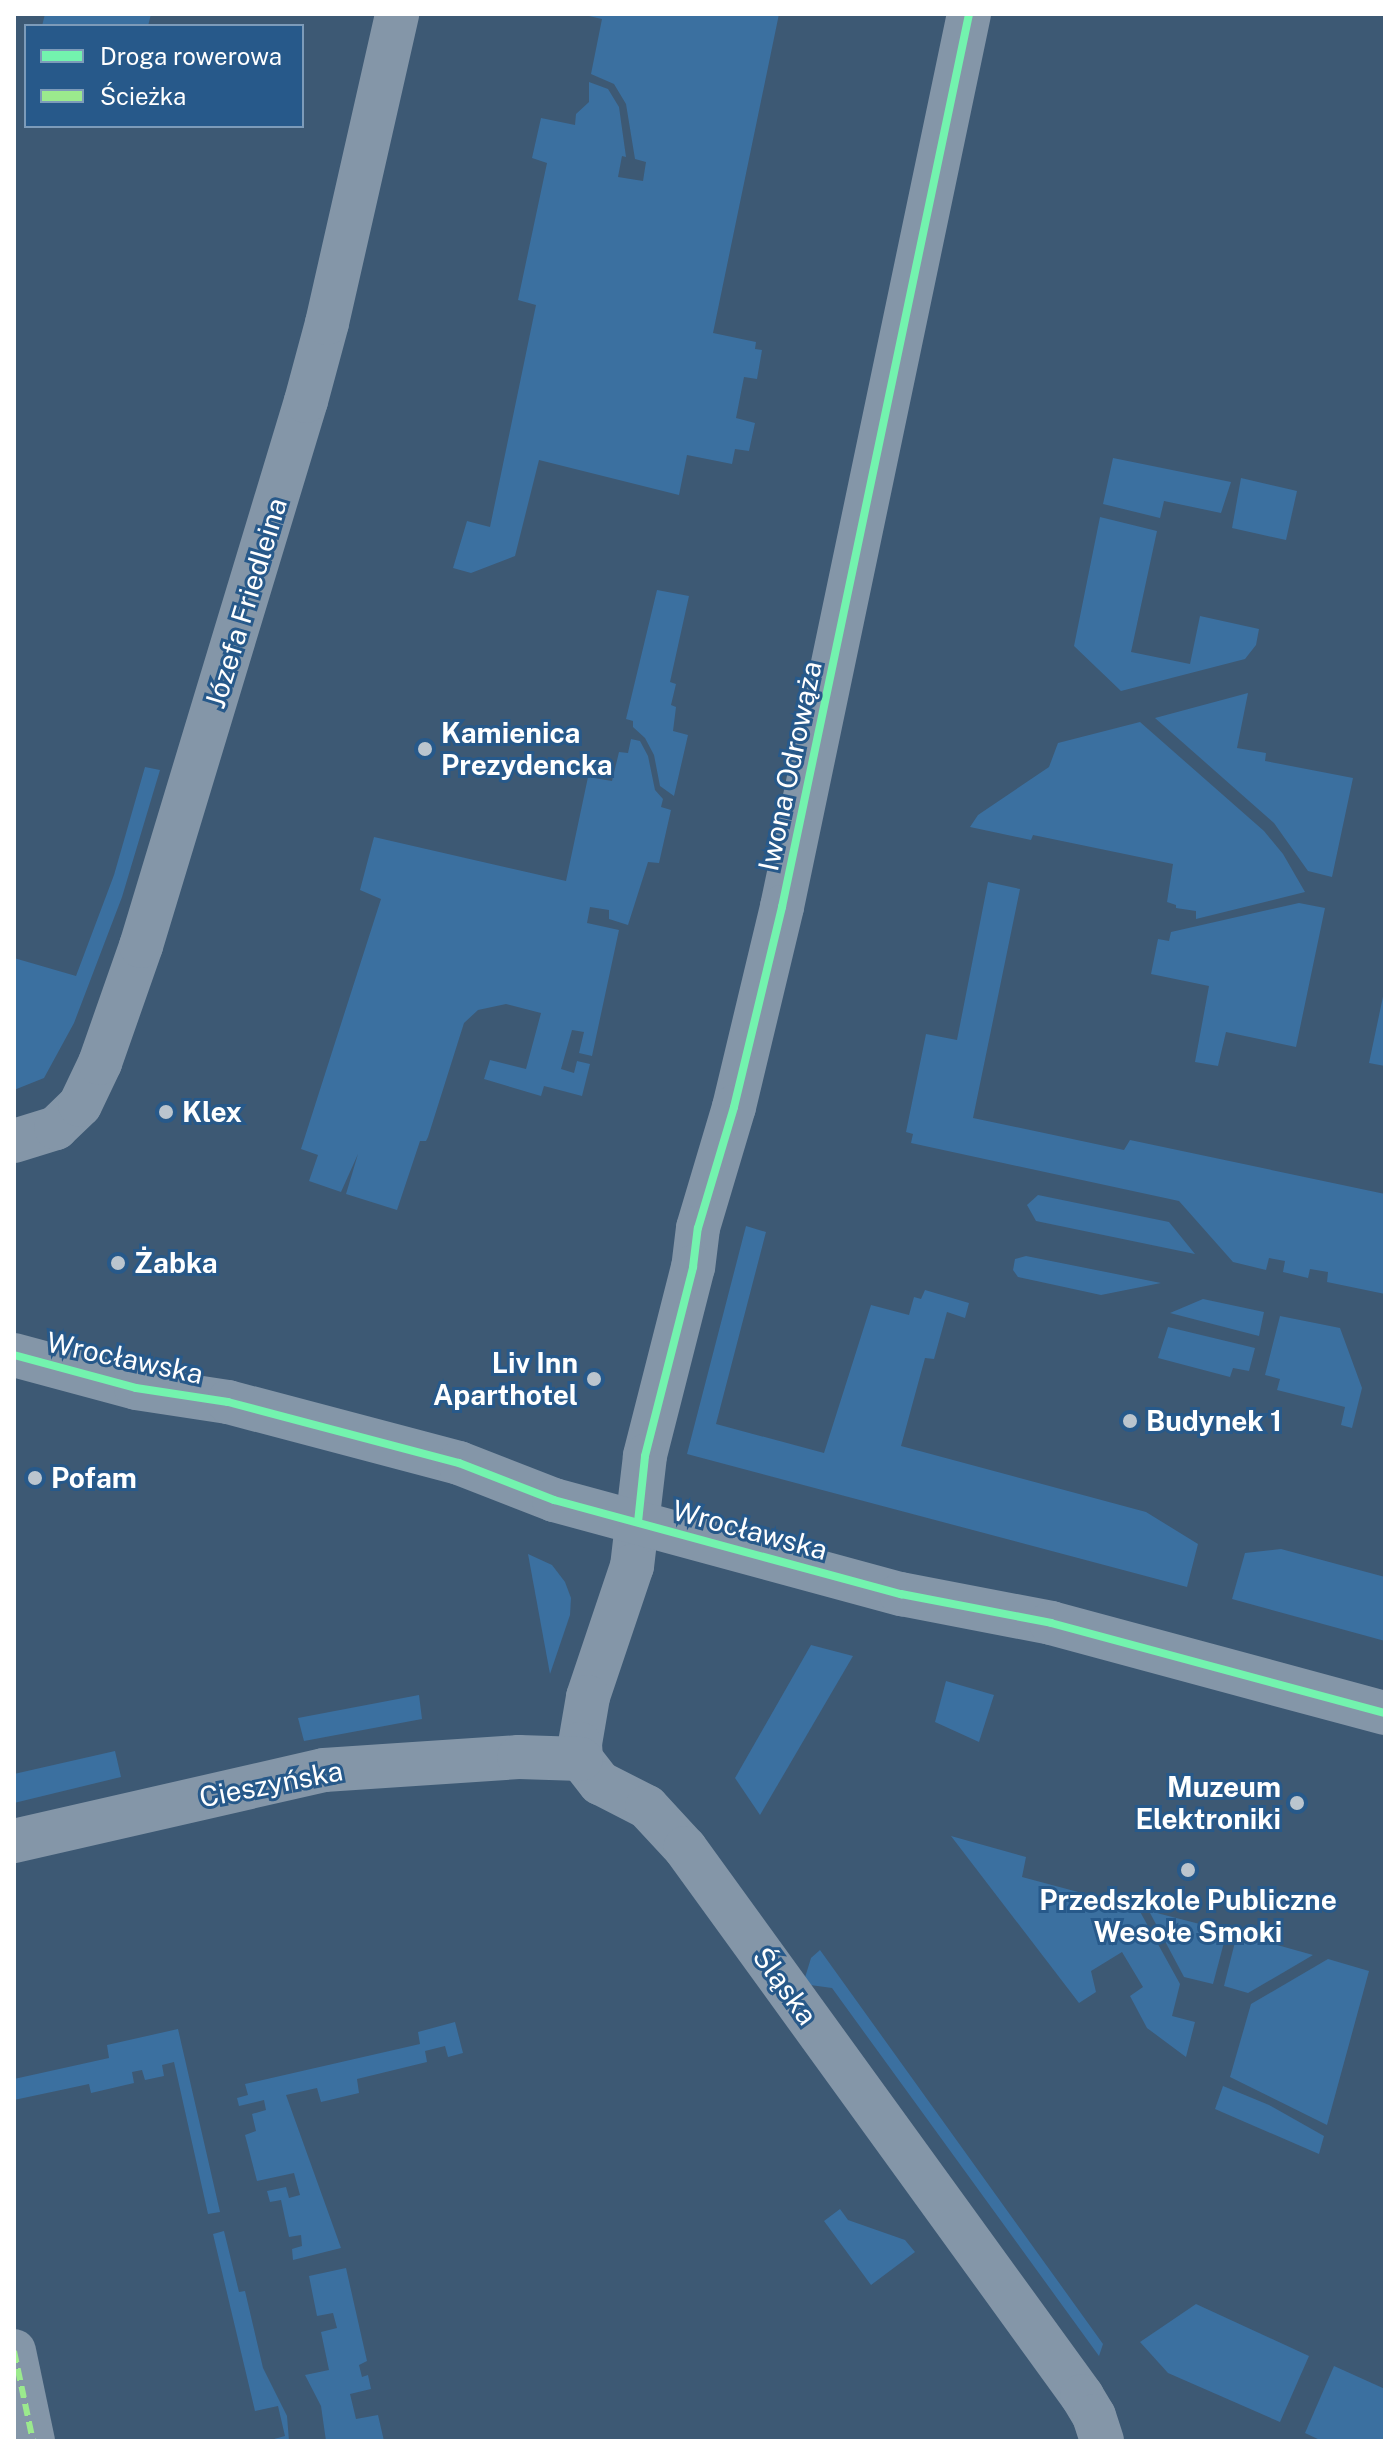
<!DOCTYPE html>
<html>
<head>
<meta charset="utf-8">
<style>
  body { margin:0 }
  #map { position:relative; width:1399px; height:2455px; overflow:hidden; background:#3d5974; font-family:"Public Sans",sans-serif }
  div>[style] { position:absolute }
  .green>* { inset:0; background:#3b70a0 }
  .minor>* { height:44px; margin:-22px; padding:0 22px; transform-origin:22px; border-radius:22px; background:#8496a8 }
  .tertiary>* { height:44px; margin:-22px; padding:0 22px; transform-origin:22px; border-radius:22px; background:#8496a8 }
  .quiet>* { height:6px; margin-top:-3px; transform-origin:0; background:repeating-linear-gradient(90deg,#9bea8d 0 12px,transparent 0 18px) }
  .cycleway>* { height:8px; margin:-4px; padding:0 4px; transform-origin:4px; border-radius:4px; background:#73f3ae }
  .dots>* { width:22px; height:22px; translate:-50% -50%; box-sizing:border-box; border:4px solid #27598a; border-radius:50% }
  span { translate:-50% -50%; white-space:nowrap; text-align:center; line-height:1.15; -webkit-text-stroke:6px #27598a; paint-order:stroke }
  .street-label { font-size:28px; color:#fff }
  .poi-label { font-size:28px; color:#fff; font-weight:700 }
  .left { translate:0 -50%; text-align:left }
  .right { translate:-100% -50%; text-align:right }
  .frame { position:absolute; inset:0; border:16px solid #fff; pointer-events:none }
  .legend { position:absolute; left:24px; top:24px; width:280px; height:104px; box-sizing:border-box; background:#27598a; border:2px solid #7d9bb9; margin:0; padding:10px 14px; list-style:none; font-size:24px; color:#fff }
  .legend li { display:flex; align-items:center; gap:16px; height:40px }
  .legend b { width:40px; border:2px solid #7d9bb9 }
</style>
</head>
<body>
<div id="map">
  <div class="green">
    <i style="clip-path:polygon(45px 14px,151px 14px,148px 26px,42px 26px)"></i>
    <i style="clip-path:polygon(580px 14px,779px 14px,713px 333px,756px 342px,755px 349px,762px 350px,757px 379px,744px 377px,736px 418px,755px 423px,749px 451px,735px 449px,732px 464px,687px 455px,679px 495px,539px 460px,515px 556px,471px 573px,453px 568px,467px 521px,490px 527px,536px 305px,518px 300px,547px 163px,532px 158px,541px 118px,575px 125px,576px 114px,589px 102px,589px 82px,608px 89px,619px 107px,626px 157px,622px 156px,618px 177px,643px 181px,646px 162px,635px 159px,626px 104px,614px 84px,591px 74px,602px 19px)"></i>
    <i style="clip-path:polygon(1113px 458px,1231px 482px,1221px 513px,1164px 501px,1160px 518px,1103px 504px)"></i>
    <i style="clip-path:polygon(1241px 478px,1297px 491px,1286px 540px,1232px 528px)"></i>
    <i style="clip-path:polygon(1100px 517px,1157px 531px,1131px 652px,1190px 664px,1200px 616px,1259px 629px,1256px 645px,1245px 659px,1121px 691px,1074px 646px)"></i>
    <i style="clip-path:polygon(657px 590px,689px 596px,670px 682px,676px 684px,671px 705px,676px 707px,673px 731px,688px 735px,674px 796px,660px 786px,654px 755px,645px 738px,633px 727px,633px 721px,626px 719px)"></i>
    <i style="clip-path:polygon(1248px 693px,1237px 748px,1266px 753px,1265px 761px,1353px 778px,1332px 877px,1308px 871px,1274px 823px,1155px 718px)"></i>
    <i style="clip-path:polygon(1140px 722px,1264px 831px,1283px 854px,1305px 892px,1196px 919px,1196px 911px,1176px 908px,1176px 905px,1167px 902px,1173px 864px,1033px 835px,1031px 840px,970px 827px,978px 815px,1049px 767px,1058px 743px)"></i>
    <i style="clip-path:polygon(631px 739px,640px 741px,648px 756px,655px 790px,663px 799px,661px 807px,671px 810px,659px 863px,648px 862px,628px 925px,609px 919px,609px 910px,590px 907px,587px 923px,619px 930px,592px 1056px,579px 1053px,584px 1032px,572px 1030px,561px 1069px,574px 1073px,577px 1061px,590px 1064px,582px 1096px,544px 1086px,541px 1096px,484px 1079px,490px 1060px,526px 1069px,541px 1013px,506px 1004px,478px 1010px,464px 1023px,428px 1137px,426px 1141px,420px 1141px,397px 1210px,346px 1194px,358px 1154px,341px 1192px,309px 1181px,318px 1155px,301px 1149px,381px 899px,360px 890px,374px 837px,566px 881px,588px 777px,612px 781px,619px 752px,628px 753px)"></i>
    <i style="clip-path:polygon(145px 767px,160px 770px,122px 897px,74px 1023px,44px 1078px,14px 1090px,14px 958px,76px 976px,114px 875px)"></i>
    <i style="clip-path:polygon(988px 882px,1020px 889px,973px 1118px,1124px 1150px,1130px 1140px,1385px 1194px,1385px 1294px,1327px 1282px,1328px 1272px,1310px 1269px,1308px 1278px,1283px 1272px,1285px 1261px,1269px 1258px,1266px 1270px,1233px 1262px,1179px 1201px,911px 1143px,913px 1134px,906px 1132px,926px 1034px,957px 1040px)"></i>
    <i style="clip-path:polygon(1299px 903px,1325px 908px,1296px 1047px,1226px 1032px,1218px 1066px,1195px 1062px,1209px 986px,1151px 974px,1158px 939px,1169px 941px,1171px 932px)"></i>
    <i style="clip-path:polygon(1385px 987px,1385px 1066px,1369px 1063px)"></i>
    <i style="clip-path:polygon(1038px 1195px,1169px 1222px,1195px 1254px,1036px 1221px,1027px 1205px)"></i>
    <i style="clip-path:polygon(746px 1226px,766px 1232px,716px 1424px,824px 1453px,871px 1305px,909px 1315px,914px 1297px,921px 1299px,925px 1290px,969px 1303px,965px 1318px,947px 1312px,934px 1359px,925px 1358px,901px 1446px,1146px 1512px,1198px 1544px,1187px 1587px,687px 1454px)"></i>
    <i style="clip-path:polygon(1026px 1256px,1161px 1283px,1101px 1295px,1018px 1277px,1013px 1270px,1015px 1259px)"></i>
    <i style="clip-path:polygon(1203px 1299px,1264px 1312px,1259px 1336px,1170px 1313px)"></i>
    <i style="clip-path:polygon(1280px 1316px,1340px 1328px,1362px 1388px,1352px 1428px,1341px 1425px,1345px 1407px,1277px 1390px,1280px 1379px,1265px 1375px)"></i>
    <i style="clip-path:polygon(1168px 1327px,1255px 1348px,1249px 1371px,1233px 1368px,1230px 1377px,1158px 1358px)"></i>
    <i style="clip-path:polygon(1281px 1549px,1385px 1577px,1385px 1641px,1232px 1599px,1245px 1553px)"></i>
    <i style="clip-path:polygon(528px 1554px,552px 1565px,565px 1582px,571px 1598px,570px 1615px,550px 1674px)"></i>
    <i style="clip-path:polygon(811px 1645px,853px 1656px,760px 1815px,735px 1778px)"></i>
    <i style="clip-path:polygon(946px 1681px,994px 1695px,979px 1742px,935px 1722px)"></i>
    <i style="clip-path:polygon(419px 1695px,422px 1719px,304px 1741px,298px 1718px)"></i>
    <i style="clip-path:polygon(115px 1751px,121px 1777px,14px 1803px,14px 1774px)"></i>
    <i style="clip-path:polygon(951px 1836px,1026px 1857px,1022px 1877px,1138px 1908px,1180px 1984px,1172px 2016px,1195px 2022px,1186px 2057px,1147px 2028px,1130px 1996px,1143px 1987px,1122px 1952px,1091px 1971px,1096px 1992px,1079px 2003px)"></i>
    <i style="clip-path:polygon(1149px 1911px,1227px 1931px,1213px 1984px,1184px 1977px)"></i>
    <i style="clip-path:polygon(1237px 1934px,1313px 1955px,1248px 1993px,1224px 1986px)"></i>
    <i style="clip-path:polygon(820px 1950px,1103px 2344px,1099px 2356px,832px 1988px,803px 1984px,811px 1958px)"></i>
    <i style="clip-path:polygon(1328px 1959px,1369px 1971px,1327px 2125px,1230px 2077px,1251px 2004px)"></i>
    <i style="clip-path:polygon(455px 2022px,463px 2053px,448px 2057px,445px 2046px,425px 2051px,427px 2062px,357px 2079px,359px 2093px,321px 2102px,317px 2088px,286px 2095px,341px 2248px,293px 2260px,292px 2249px,302px 2246px,301px 2235px,289px 2237px,281px 2200px,270px 2202px,267px 2191px,286px 2187px,289px 2198px,300px 2195px,294px 2173px,257px 2181px,245px 2135px,256px 2131px,252px 2114px,266px 2110px,264px 2100px,239px 2106px,237px 2098px,248px 2095px,245px 2084px,420px 2044px,418px 2032px)"></i>
    <i style="clip-path:polygon(178px 2029px,220px 2212px,208px 2214px,174px 2062px,162px 2065px,164px 2076px,145px 2080px,142px 2070px,132px 2072px,134px 2083px,91px 2093px,89px 2084px,14px 2100px,14px 2079px,109px 2058px,107px 2045px)"></i>
    <i style="clip-path:polygon(1223px 2086px,1269px 2105px,1324px 2136px,1319px 2154px,1215px 2109px)"></i>
    <i style="clip-path:polygon(840px 2209px,848px 2220px,905px 2240px,915px 2252px,871px 2285px,824px 2221px)"></i>
    <i style="clip-path:polygon(224px 2231px,239px 2292px,245px 2291px,263px 2368px,287px 2416px,289px 2441px,267px 2441px,285px 2436px,278px 2406px,255px 2411px,213px 2234px)"></i>
    <i style="clip-path:polygon(346px 2268px,367px 2361px,359px 2365px,362px 2377px,368px 2375px,371px 2389px,350px 2394px,356px 2419px,378px 2415px,384px 2441px,326px 2441px,321px 2406px,305px 2375px,329px 2370px,321px 2332px,337px 2328px,333px 2313px,317px 2316px,309px 2276px)"></i>
    <i style="clip-path:polygon(1196px 2304px,1309px 2356px,1280px 2422px,1168px 2373px,1140px 2342px)"></i>
    <i style="clip-path:polygon(1334px 2366px,1385px 2389px,1385px 2441px,1322px 2441px,1305px 2433px)"></i>
  </div>
  <div class="minor">
    <i style="left:969px;top:14px;width:912px;rotate:101.83deg"></i>
    <i style="left:782px;top:907px;width:206px;rotate:103.5deg"></i>
    <i style="left:734px;top:1107px;width:126px;rotate:106.6deg"></i>
    <i style="left:698px;top:1228px;width:39px;rotate:97deg"></i>
    <i style="left:693px;top:1267px;width:195px;rotate:104.3deg"></i>
    <i style="left:645px;top:1456px;width:111px;rotate:96.7deg"></i>
    <i style="left:632px;top:1566px;width:138px;rotate:108.6deg"></i>
    <i style="left:588px;top:1697px;width:48px;rotate:99.7deg"></i>
    <i style="left:580px;top:1744px;width:15px;rotate:86deg"></i>
    <i style="left:581px;top:1759px;width:31px;rotate:52deg"></i>
    <i style="left:600px;top:1783px;width:53px;rotate:27.1deg"></i>
    <i style="left:647px;top:1807px;width:56px;rotate:47.2deg"></i>
    <i style="left:685px;top:1848px;width:677px;rotate:54.08deg"></i>
    <i style="left:1082px;top:2396px;width:23px;rotate:59deg"></i>
    <i style="left:1094px;top:2416px;width:26px;rotate:72deg"></i>
    <i style="left:14px;top:1141px;width:44px;rotate:-17.2deg"></i>
    <i style="left:56px;top:1128px;width:33px;rotate:-44deg"></i>
    <i style="left:80px;top:1105px;width:47px;rotate:-64.5deg"></i>
    <i style="left:100px;top:1063px;width:124px;rotate:-70.7deg"></i>
    <i style="left:141px;top:946px;width:569px;rotate:-73.16deg"></i>
    <i style="left:306px;top:401px;width:81px;rotate:-74.9deg"></i>
    <i style="left:327px;top:323px;width:317px;rotate:-77.2deg"></i>
    <i style="left:14px;top:1841px;width:318px;rotate:-12.9deg"></i>
    <i style="left:324px;top:1770px;width:195px;rotate:-3.8deg"></i>
    <i style="left:519px;top:1757px;width:62px;rotate:1.8deg"></i>
    <i style="left:14px;top:2351px;width:92px;rotate:78.1deg"></i>
  </div>
  <div class="tertiary">
    <i style="left:14px;top:1355px;width:126px;rotate:15.1deg"></i>
    <i style="left:136px;top:1388px;width:93px;rotate:8.7deg"></i>
    <i style="left:228px;top:1402px;width:239px;rotate:14.8deg"></i>
    <i style="left:459px;top:1463px;width:102px;rotate:21.3deg"></i>
    <i style="left:554px;top:1500px;width:360px;rotate:15.2deg"></i>
    <i style="left:901px;top:1594px;width:153px;rotate:10.9deg"></i>
    <i style="left:1051px;top:1623px;width:346px;rotate:15.1deg"></i>
  </div>
  <div class="quiet">
    <i style="left:14px;top:2351px;width:92px;rotate:78.1deg"></i>
  </div>
  <div class="cycleway">
    <i style="left:14px;top:1355px;width:126px;rotate:15.1deg"></i>
    <i style="left:136px;top:1388px;width:93px;rotate:8.7deg"></i>
    <i style="left:228px;top:1402px;width:239px;rotate:14.8deg"></i>
    <i style="left:459px;top:1463px;width:102px;rotate:21.3deg"></i>
    <i style="left:554px;top:1500px;width:360px;rotate:15.2deg"></i>
    <i style="left:901px;top:1594px;width:153px;rotate:10.9deg"></i>
    <i style="left:1051px;top:1623px;width:346px;rotate:15.1deg"></i>
    <i style="left:638px;top:1522px;width:66px;rotate:-83.9deg"></i>
    <i style="left:645px;top:1456px;width:195px;rotate:-75.7deg"></i>
    <i style="left:693px;top:1267px;width:39px;rotate:-83deg"></i>
    <i style="left:698px;top:1228px;width:126px;rotate:-73.4deg"></i>
    <i style="left:734px;top:1107px;width:206px;rotate:-76.5deg"></i>
    <i style="left:782px;top:907px;width:912px;rotate:-78.17deg"></i>
  </div>
  <div class="dots">
    <i style="left:425px;top:749px;background:#bbc5ce"></i>
    <i style="left:166px;top:1112px;background:#bbc5ce"></i>
    <i style="left:118px;top:1263px;background:#bbc5ce"></i>
    <i style="left:594px;top:1379px;background:#bbc5ce"></i>
    <i style="left:1130px;top:1421px;background:#bbc5ce"></i>
    <i style="left:35px;top:1478px;background:#bbc5ce"></i>
    <i style="left:1297px;top:1803px;background:#bbc5ce"></i>
    <i style="left:1188px;top:1870px;background:#bbc5ce"></i>
  </div>
  <div class="street-label">
    <span style="left:246px;top:603px;rotate:-73deg">Józefa Friedleina</span>
    <span style="left:790px;top:766px;rotate:-78deg">Iwona Odrowąża</span>
    <span style="left:125px;top:1358px;rotate:12deg">Wrocławska</span>
    <span style="left:750px;top:1530px;rotate:15deg">Wrocławska</span>
    <span style="left:271px;top:1784px;rotate:-11deg">Cieszyńska</span>
    <span style="left:785px;top:1986px;rotate:54deg">Śląska</span>
  </div>
  <div class="poi-label">
    <span class="left" style="left:441px;top:749px">Kamienica<br>Prezydencka</span>
    <span class="left" style="left:182px;top:1112px">Klex</span>
    <span class="left" style="left:134px;top:1263px">Żabka</span>
    <span class="right" style="left:578px;top:1379px">Liv Inn<br>Aparthotel</span>
    <span class="left" style="left:1146px;top:1421px">Budynek 1</span>
    <span class="left" style="left:51px;top:1478px">Pofam</span>
    <span class="right" style="left:1281px;top:1803px">Muzeum<br>Elektroniki</span>
    <span style="left:1188px;top:1916px">Przedszkole Publiczne<br>Wesołe Smoki</span>
  </div>
  <div class="frame"></div>
  <ul class="legend">
  <li><b style="height:10px;background:#73f3ae"></b>Droga rowerowa</li>
  <li><b style="height:10px;background:#9bea8d"></b>Ścieżka</li>
  </ul>
</div>
</body>
</html>
